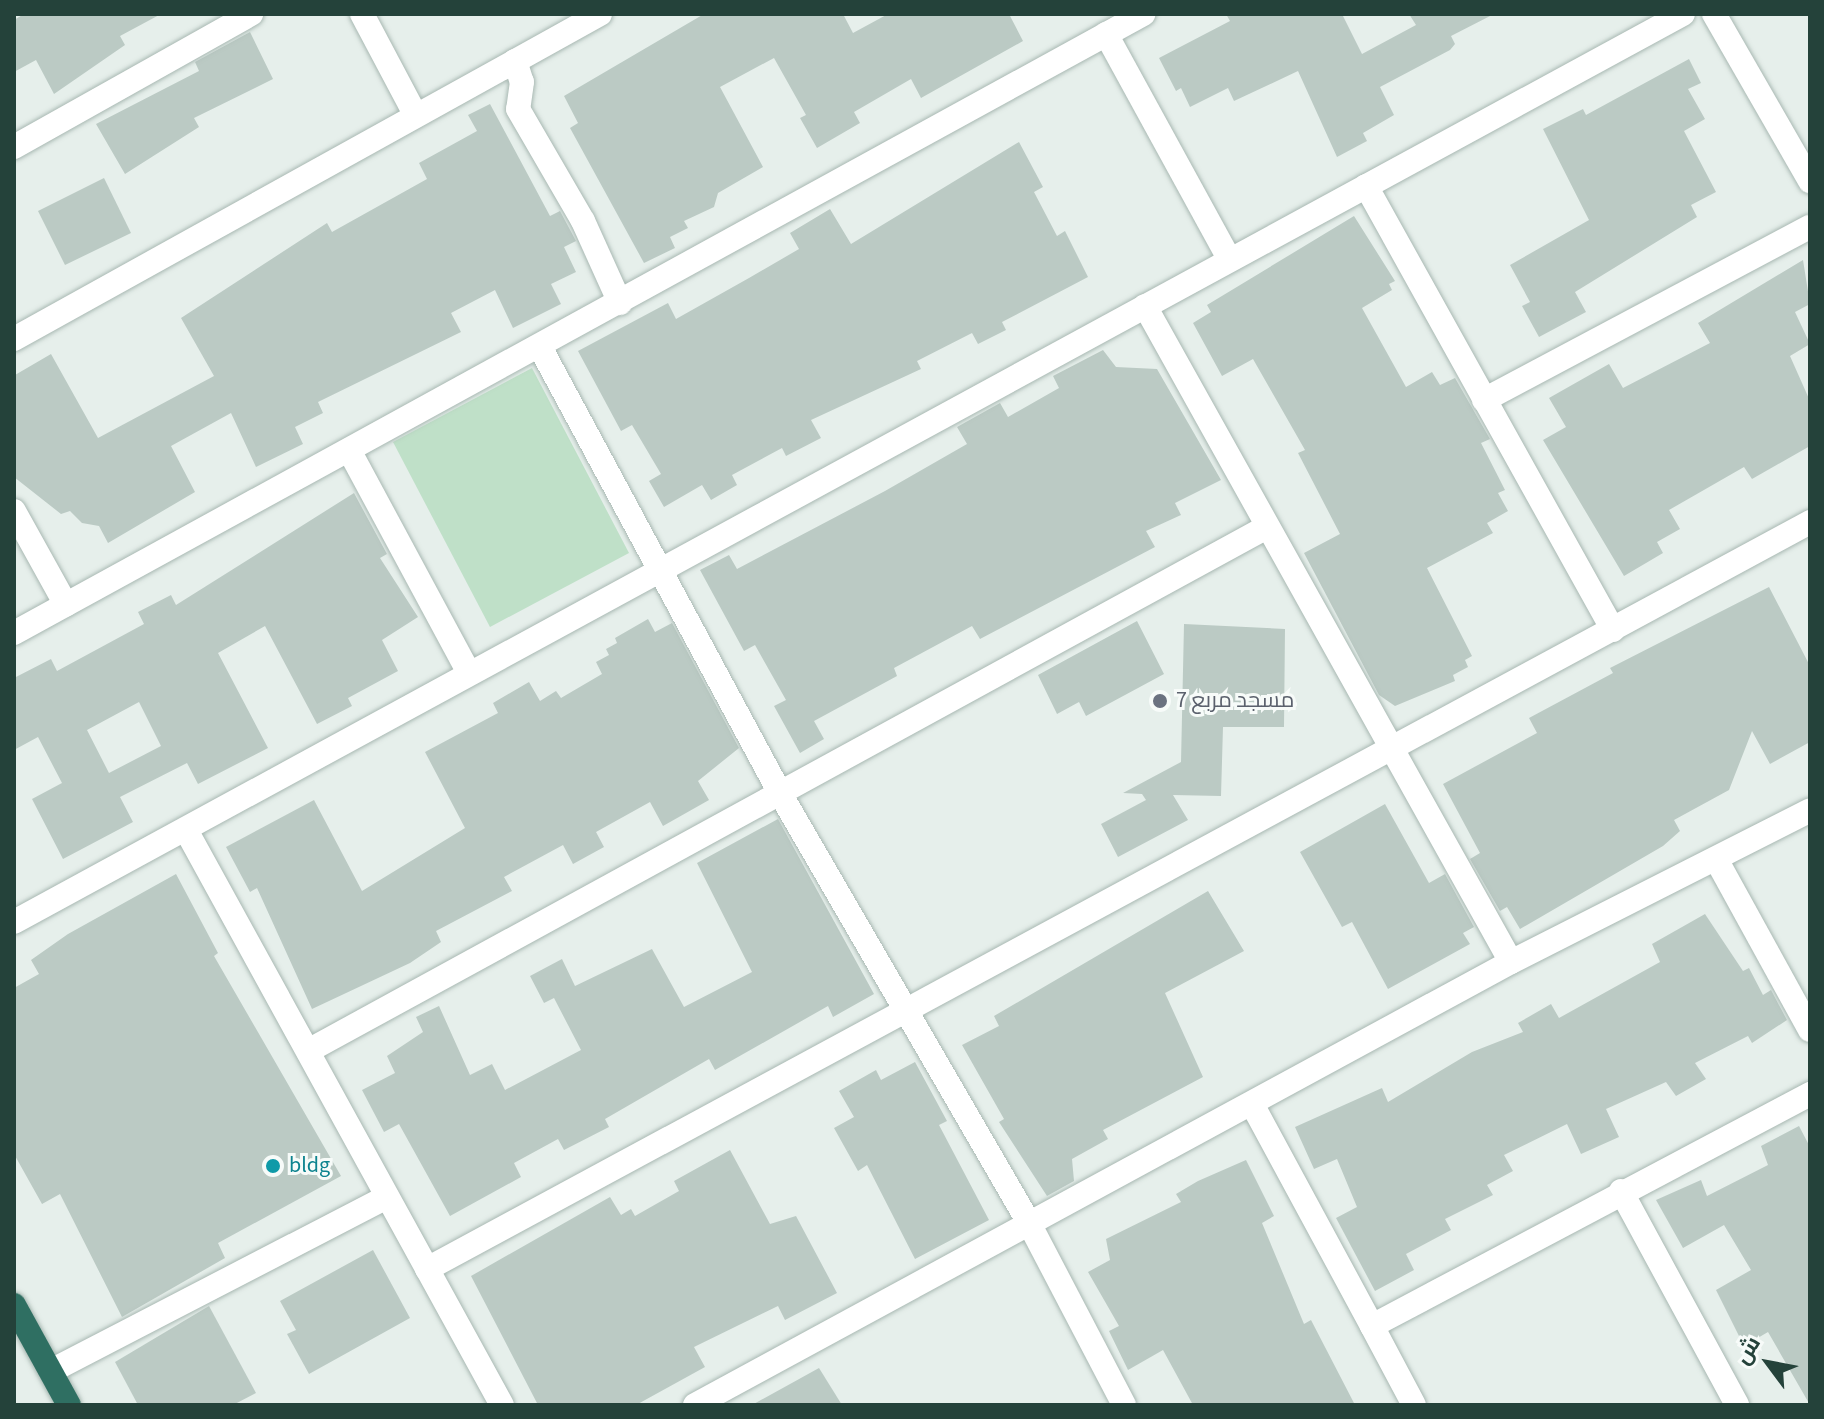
<!DOCTYPE html>
<html>
<head>
<meta charset="utf-8">
<style>
  body { margin:0 }
  #map { position:relative; width:1824px; height:1419px; overflow:hidden; background:#e6efeb; font-family:"Source Sans 3",Cairo,sans-serif }
  div>[style] { position:absolute }
  .green>* { inset:0; background:#bfe0c8 }
  .building>* { inset:0; background:#bbcac4 }
  .roads { filter:drop-shadow(0 0 2px #a8b8b2) drop-shadow(0 0 2px #a8b8b2) }
  .minor>* { height:24px; margin:-12px; padding:0 12px; transform-origin:12px; border-radius:12px; background:#fff }
  .highway>* { height:24px; margin:-12px; padding:0 12px; transform-origin:12px; border-radius:12px; background:#2f6f62 }
  .dots>* { width:22px; height:22px; translate:-50% -50%; box-sizing:border-box; border:4px solid #f7fbf9; border-radius:50% }
  span { translate:-50% -50%; white-space:nowrap; text-align:center; line-height:1.15; -webkit-text-stroke:6px #f7fbf9; paint-order:stroke }
  .worship-label { font-size:22px; color:#5b616d }
  .left { translate:0 -50%; text-align:left }
  .culture-label { font-size:22px; color:#0d838f }
  .frame { position:absolute; inset:0; border:16px solid #24423a; pointer-events:none }
  .north { position:absolute; left:1728px; top:1323px; width:80px; height:80px; -webkit-text-stroke:6px #f7fbf9; paint-order:stroke; rotate:302deg; font-size:22px; font-weight:700; line-height:32px; text-align:center; color:#24423a }
  .north::after { content:''; display:block; margin:auto; width:28px; height:36px; background:#24423a; clip-path:polygon(50% 0,100% 100%,50% 72%,0 100%) }
</style>
</head>
<body>
<div id="map">
  <div class="green">
    <i style="clip-path:polygon(532px 368px,629px 553px,490px 627px,393px 442px)"></i>
  </div>
  <div class="building">
    <i style="clip-path:polygon(24px 14px,161px 14px,120px 36px,125px 45px,54px 94px,36px 60px,14px 72px,14px 20px)"></i>
    <i style="clip-path:polygon(704px 14px,843px 14px,853px 33px,888px 14px,1009px 14px,1023px 41px,921px 98px,911px 79px,854px 112px,860px 123px,817px 148px,800px 118px,806px 115px,774px 58px,720px 87px,763px 167px,718px 193px,714px 207px,684px 221px,688px 228px,670px 237px,675px 248px,644px 263px,570px 128px,578px 123px,564px 96px)"></i>
    <i style="clip-path:polygon(1226px 14px,1342px 14px,1362px 54px,1416px 25px,1409px 14px,1494px 14px,1451px 36px,1455px 44px,1450px 50px,1380px 87px,1394px 115px,1363px 133px,1367px 141px,1337px 157px,1298px 71px,1234px 101px,1228px 88px,1190px 107px,1181px 88px,1176px 91px,1159px 58px,1230px 21px)"></i>
    <i style="clip-path:polygon(250px 32px,273px 79px,194px 118px,199px 127px,125px 174px,96px 124px,199px 71px,195px 62px)"></i>
    <i style="clip-path:polygon(1689px 59px,1701px 83px,1688px 89px,1705px 119px,1684px 131px,1716px 192px,1691px 205px,1697px 217px,1575px 292px,1586px 312px,1539px 337px,1522px 306px,1530px 302px,1510px 265px,1589px 220px,1543px 129px,1583px 109px,1586px 115px)"></i>
    <i style="clip-path:polygon(490px 104px,550px 216px,560px 211px,576px 241px,564px 247px,576px 272px,551px 284px,561px 304px,513px 328px,495px 290px,451px 313px,461px 332px,318px 402px,323px 413px,295px 427px,303px 444px,256px 467px,231px 413px,171px 446px,195px 492px,108px 543px,99px 526px,82px 523px,70px 511px,61px 514px,14px 477px,15px 375px,51px 354px,98px 438px,214px 376px,181px 318px,327px 223px,332px 232px,427px 179px,419px 163px,477px 131px,468px 115px)"></i>
    <i style="clip-path:polygon(1019px 142px,1043px 187px,1034px 192px,1057px 236px,1065px 231px,1088px 277px,1002px 322px,1006px 330px,978px 344px,972px 333px,917px 361px,921px 369px,811px 420px,821px 438px,786px 456px,782px 448px,732px 475px,737px 485px,711px 500px,702px 485px,664px 507px,649px 481px,661px 474px,632px 425px,621px 431px,578px 351px,668px 303px,676px 319px,749px 278px,799px 249px,790px 233px,830px 209px,851px 244px)"></i>
    <i style="clip-path:polygon(104px 178px,131px 233px,65px 265px,38px 211px)"></i>
    <i style="clip-path:polygon(1354px 216px,1395px 281px,1389px 284px,1392px 290px,1362px 308px,1406px 387px,1432px 372px,1440px 385px,1455px 378px,1490px 439px,1481px 443px,1505px 490px,1498px 493px,1508px 511px,1487px 523px,1493px 533px,1427px 568px,1472px 656px,1465px 660px,1468px 667px,1453px 675px,1455px 681px,1395px 706px,1379px 695px,1304px 553px,1340px 534px,1298px 453px,1305px 450px,1253px 359px,1222px 376px,1193px 323px,1211px 312px,1207px 305px)"></i>
    <i style="clip-path:polygon(1803px 260px,1810px 304px,1795px 312px,1810px 344px,1790px 356px,1810px 401px,1810px 446px,1752px 479px,1744px 467px,1669px 510px,1680px 529px,1657px 542px,1663px 553px,1624px 576px,1543px 440px,1566px 427px,1549px 398px,1609px 364px,1623px 388px,1710px 343px,1698px 323px)"></i>
    <i style="clip-path:polygon(1103px 350px,1116px 367px,1157px 369px,1221px 480px,1175px 503px,1181px 515px,1146px 531px,1155px 547px,980px 639px,972px 626px,894px 668px,897px 676px,814px 721px,824px 739px,800px 753px,774px 706px,786px 700px,755px 645px,744px 651px,700px 570px,729px 555px,737px 569px,885px 491px,967px 444px,957px 427px,1000px 403px,1008px 417px,1059px 388px,1053px 376px)"></i>
    <i style="clip-path:polygon(evenodd,354px 493px,387px 554px,380px 558px,418px 617px,382px 640px,398px 671px,348px 698px,352px 706px,317px 724px,265px 626px,218px 653px,268px 748px,198px 784px,187px 763px,120px 797px,133px 822px,63px 859px,32px 799px,62px 783px,38px 737px,14px 750px,14px 678px,51px 659px,57px 671px,144px 624px,138px 612px,171px 595px,176px 605px,354px 493px,139px 702px,161px 746px,109px 773px,87px 730px,139px 702px)"></i>
    <i style="clip-path:polygon(1769px 587px,1810px 666px,1810px 742px,1770px 764px,1752px 731px,1729px 790px,1674px 820px,1680px 831px,1663px 846px,1520px 929px,1507px 907px,1500px 911px,1470px 859px,1480px 853px,1443px 784px,1537px 733px,1529px 718px,1613px 673px,1610px 668px)"></i>
    <i style="clip-path:polygon(648px 619px,655px 632px,672px 623px,739px 748px,698px 781px,709px 800px,663px 826px,650px 802px,596px 832px,604px 847px,573px 864px,563px 845px,504px 877px,512px 891px,436px 931px,441px 942px,410px 963px,312px 1009px,257px 888px,250px 892px,226px 847px,314px 800px,362px 891px,465px 828px,425px 752px,498px 713px,493px 703px,529px 682px,540px 701px,556px 691px,561px 698px,602px 674px,596px 662px,609px 655px,606px 649px,617px 643px,615px 638px)"></i>
    <i style="clip-path:polygon(1137px 621px,1164px 674px,1086px 716px,1079px 702px,1057px 714px,1038px 675px)"></i>
    <i style="clip-path:polygon(1184px 624px,1285px 629px,1284px 727px,1223px 727px,1221px 796px,1173px 795px,1188px 820px,1118px 857px,1101px 824px,1146px 800px,1142px 794px,1123px 793px,1181px 762px)"></i>
    <i style="clip-path:polygon(1385px 804px,1429px 883px,1445px 874px,1474px 927px,1463px 933px,1470px 944px,1388px 989px,1352px 922px,1342px 927px,1300px 852px)"></i>
    <i style="clip-path:polygon(778px 819px,874px 994px,833px 1017px,828px 1006px,715px 1070px,709px 1059px,605px 1119px,609px 1127px,564px 1150px,558px 1139px,514px 1163px,521px 1177px,450px 1216px,399px 1124px,384px 1132px,362px 1090px,395px 1073px,387px 1056px,423px 1032px,416px 1017px,439px 1006px,470px 1075px,492px 1064px,505px 1090px,581px 1050px,554px 998px,544px 1003px,530px 976px,562px 959px,575px 986px,652px 949px,684px 1007px,752px 972px,697px 863px)"></i>
    <i style="clip-path:polygon(176px 874px,218px 953px,214px 956px,341px 1176px,218px 1243px,225px 1258px,122px 1317px,60px 1194px,42px 1204px,14px 1154px,14px 988px,39px 974px,31px 960px,68px 934px)"></i>
    <i style="clip-path:polygon(1208px 891px,1244px 951px,1165px 993px,1203px 1077px,1103px 1130px,1108px 1139px,1072px 1159px,1074px 1181px,1047px 1196px,999px 1122px,1004px 1119px,962px 1045px,999px 1026px,994px 1016px)"></i>
    <i style="clip-path:polygon(1705px 914px,1743px 971px,1749px 968px,1763px 995px,1771px 990px,1787px 1020px,1752px 1043px,1748px 1036px,1695px 1063px,1706px 1079px,1676px 1096px,1666px 1082px,1606px 1109px,1619px 1137px,1581px 1154px,1567px 1124px,1504px 1155px,1513px 1171px,1487px 1185px,1493px 1195px,1445px 1219px,1451px 1230px,1406px 1254px,1414px 1270px,1375px 1291px,1336px 1218px,1357px 1207px,1337px 1159px,1314px 1169px,1295px 1127px,1382px 1088px,1388px 1102px,1472px 1052px,1523px 1032px,1518px 1023px,1551px 1004px,1559px 1018px,1660px 962px,1652px 944px)"></i>
    <i style="clip-path:polygon(915px 1062px,947px 1121px,939px 1125px,989px 1220px,915px 1259px,867px 1165px,858px 1171px,834px 1128px,854px 1117px,839px 1091px,876px 1070px,881px 1080px)"></i>
    <i style="clip-path:polygon(1799px 1126px,1810px 1147px,1810px 1405px,1768px 1332px,1744px 1346px,1716px 1290px,1751px 1270px,1724px 1225px,1683px 1248px,1656px 1200px,1701px 1180px,1707px 1196px,1768px 1165px,1761px 1146px)"></i>
    <i style="clip-path:polygon(730px 1150px,770px 1224px,796px 1216px,837px 1293px,785px 1320px,778px 1306px,694px 1347px,705px 1367px,636px 1405px,538px 1405px,471px 1276px,610px 1197px,621px 1215px,631px 1209px,635px 1216px,679px 1191px,674px 1181px)"></i>
    <i style="clip-path:polygon(1246px 1160px,1274px 1216px,1262px 1223px,1304px 1324px,1311px 1320px,1355px 1405px,1193px 1405px,1163px 1350px,1128px 1370px,1109px 1331px,1119px 1326px,1088px 1272px,1110px 1260px,1106px 1239px,1181px 1202px,1176px 1194px,1198px 1181px)"></i>
    <i style="clip-path:polygon(373px 1250px,410px 1318px,309px 1374px,287px 1334px,296px 1330px,280px 1301px)"></i>
    <i style="clip-path:polygon(209px 1306px,256px 1393px,233px 1405px,138px 1405px,115px 1362px)"></i>
    <i style="clip-path:polygon(819px 1368px,842px 1405px,752px 1405px)"></i>
  </div>
  <div class="roads">
    <div class="minor">
      <i style="left:362px;top:14px;width:113px;rotate:62.1deg"></i>
      <i style="left:1714px;top:14px;width:193px;rotate:60.1deg"></i>
      <i style="left:1106px;top:34px;width:256px;rotate:61.3deg"></i>
      <i style="left:515px;top:61px;width:22px;rotate:72deg"></i>
      <i style="left:522px;top:82px;width:27px;rotate:98deg"></i>
      <i style="left:518px;top:109px;width:129px;rotate:59.9deg"></i>
      <i style="left:583px;top:221px;width:90px;rotate:65.7deg"></i>
      <i style="left:14px;top:147px;width:272px;rotate:-29.3deg"></i>
      <i style="left:1366px;top:186px;width:508px;rotate:60.91deg"></i>
      <i style="left:1145px;top:306px;width:751px;rotate:60.84deg"></i>
      <i style="left:14px;top:339px;width:670px;rotate:-29.01deg"></i>
      <i style="left:540px;top:347px;width:509px;rotate:61.72deg"></i>
      <i style="left:781px;top:795px;width:497px;rotate:59.9deg"></i>
      <i style="left:1030px;top:1225px;width:203px;rotate:62.4deg"></i>
      <i style="left:1484px;top:400px;width:369px;rotate:-28deg"></i>
      <i style="left:350px;top:452px;width:251px;rotate:61.7deg"></i>
      <i style="left:14px;top:511px;width:107px;rotate:61deg"></i>
      <i style="left:14px;top:633px;width:1288px;rotate:-28.73deg"></i>
      <i style="left:186px;top:830px;width:656px;rotate:61.21deg"></i>
      <i style="left:1716px;top:859px;width:195px;rotate:61.2deg"></i>
      <i style="left:14px;top:922px;width:1900px;rotate:-28.55deg"></i>
      <i style="left:308px;top:1051px;width:1091px;rotate:-28.66deg"></i>
      <i style="left:1252px;top:1104px;width:252px;rotate:61.6deg"></i>
      <i style="left:1372px;top:1326px;width:496px;rotate:-27.9deg"></i>
      <i style="left:1621px;top:1191px;width:243px;rotate:61.5deg"></i>
      <i style="left:427px;top:1269px;width:1572px;rotate:-28.37deg"></i>
      <i style="left:1372px;top:1326px;width:89px;rotate:62deg"></i>
      <i style="left:51px;top:1371px;width:378px;rotate:-27.4deg"></i>
      <i style="left:695px;top:1405px;width:928px;rotate:-28.5deg"></i>
      <i style="left:1511px;top:962px;width:335px;rotate:-26.9deg"></i>
    </div>
    <div class="highway">
      <i style="left:14px;top:1305px;width:114px;rotate:61.2deg"></i>
    </div>
  </div>
  <div class="dots">
    <i style="left:1160px;top:701px;background:#6b7280"></i>
    <i style="left:273px;top:1166px;background:#0f9aa8"></i>
  </div>
  <div class="worship-label">
    <span class="left" style="left:1176px;top:701px">مسجد مربع 7</span>
  </div>
  <div class="culture-label">
    <span class="left" style="left:289px;top:1166px">bldg</span>
  </div>
  <div class="frame"></div>
  <div class="north">ش</div>
</div>
</body>
</html>
